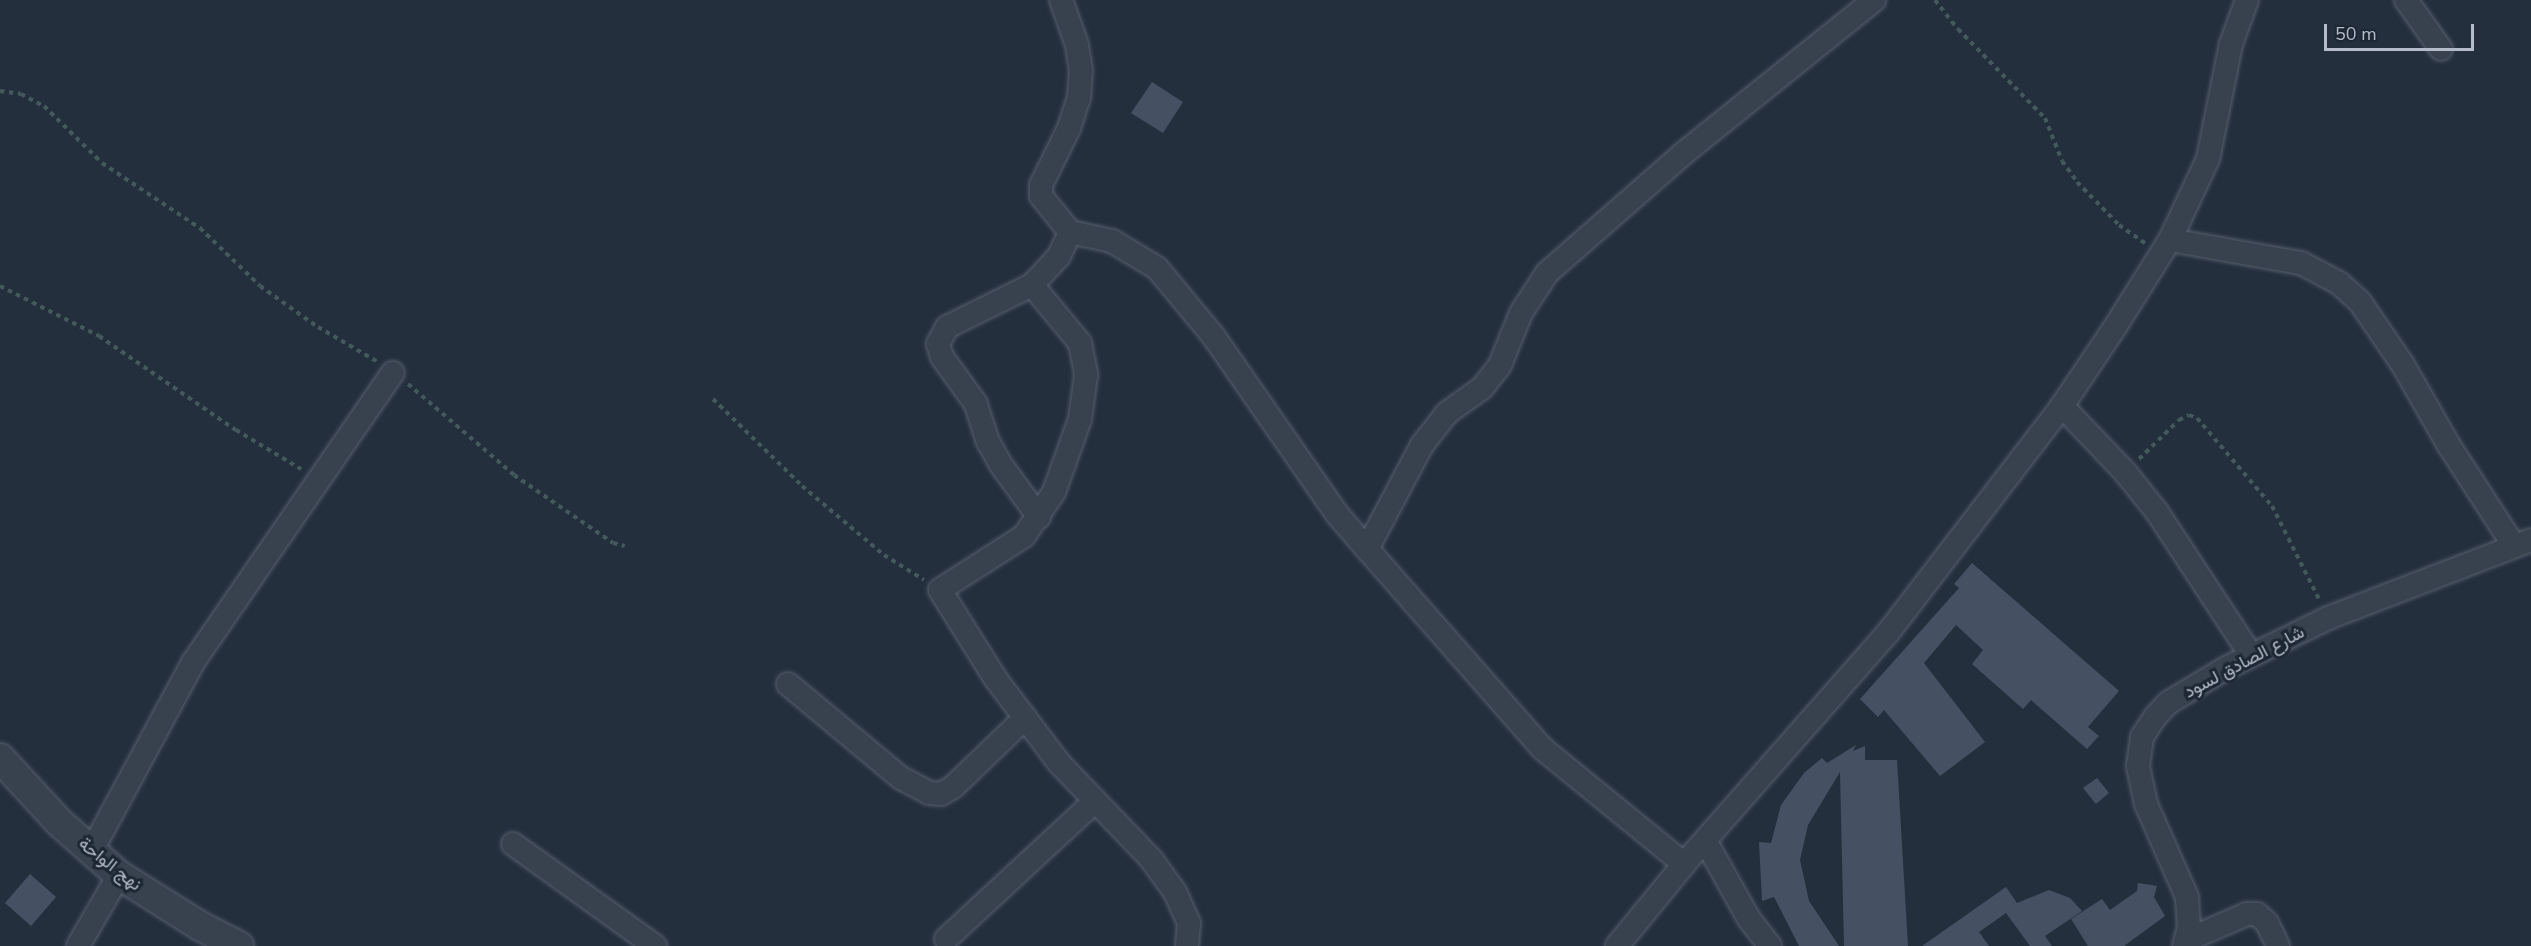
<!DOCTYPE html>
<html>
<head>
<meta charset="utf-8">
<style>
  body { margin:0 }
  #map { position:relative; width:2531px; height:946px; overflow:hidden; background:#242f3e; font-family:"Nunito Sans",Vazirmatn,sans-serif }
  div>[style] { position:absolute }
  .building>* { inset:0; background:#455162 }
  .path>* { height:4px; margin-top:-2px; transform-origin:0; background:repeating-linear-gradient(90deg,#44595c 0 4.5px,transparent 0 9px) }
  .roads { filter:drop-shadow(0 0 2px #565f6c) drop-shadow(0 0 2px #565f6c) }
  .minor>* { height:22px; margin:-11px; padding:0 11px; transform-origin:11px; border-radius:11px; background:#38414e }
  .tertiary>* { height:28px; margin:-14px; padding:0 14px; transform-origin:14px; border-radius:14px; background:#38414e }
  span { translate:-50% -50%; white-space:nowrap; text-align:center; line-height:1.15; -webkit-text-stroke:6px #1d2633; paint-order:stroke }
  .street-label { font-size:18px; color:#b4bcc9 }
  .scale { position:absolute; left:2324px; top:24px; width:150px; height:27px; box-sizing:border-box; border:3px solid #b4bcc9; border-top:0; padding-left:8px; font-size:18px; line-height:21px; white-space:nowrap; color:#b4bcc9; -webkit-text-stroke:4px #1d2633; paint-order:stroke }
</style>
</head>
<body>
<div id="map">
  <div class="building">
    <i style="clip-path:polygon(1152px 82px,1183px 102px,1163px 133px,1131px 113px)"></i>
    <i style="clip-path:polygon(1972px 563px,2119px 691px,2088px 727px,2099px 736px,2087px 749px,2031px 700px,2023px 709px,1972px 664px,1983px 650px,1956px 625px,1924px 663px,1985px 742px,1940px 776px,1884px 710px,1878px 717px,1860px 699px,1959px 588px,1954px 584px)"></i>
    <i style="clip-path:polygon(1856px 745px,1853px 751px,1865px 746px,1865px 760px,1897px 760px,1908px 946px,1844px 946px,1840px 772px,1808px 825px,1800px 860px,1809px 901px,1839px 946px,1799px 946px,1774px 897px,1762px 901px,1759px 842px,1771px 843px,1781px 805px,1804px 773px,1822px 758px,1827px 763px)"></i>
    <i style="clip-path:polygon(2097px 778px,2109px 793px,2096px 804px,2083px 788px)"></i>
    <i style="clip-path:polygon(30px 874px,56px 897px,31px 926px,5px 903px)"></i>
    <i style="clip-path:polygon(2138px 883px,2157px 886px,2154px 897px,2165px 916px,2124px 946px,2088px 946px,2071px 919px,2102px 899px,2110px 910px,2137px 891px)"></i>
    <i style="clip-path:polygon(2006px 887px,2017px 903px,2049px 890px,2070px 898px,2082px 911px,2045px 936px,2052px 946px,2030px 946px,2006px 913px,1979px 932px,1989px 946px,1922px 946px)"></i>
  </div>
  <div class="path">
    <i style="left:1935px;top:0;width:37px;rotate:52deg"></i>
    <i style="left:1958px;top:29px;width:124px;rotate:45.7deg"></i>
    <i style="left:2045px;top:118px;width:46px;rotate:68.4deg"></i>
    <i style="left:2062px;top:161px;width:26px;rotate:54deg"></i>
    <i style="left:2077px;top:182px;width:60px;rotate:45.7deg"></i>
    <i style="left:2119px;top:225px;width:33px;rotate:35deg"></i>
    <i style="left:0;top:91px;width:21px;rotate:8deg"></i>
    <i style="left:21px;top:94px;width:26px;rotate:28deg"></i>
    <i style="left:44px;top:106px;width:81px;rotate:44.5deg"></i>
    <i style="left:102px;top:163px;width:118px;rotate:33.6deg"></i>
    <i style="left:200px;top:228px;width:83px;rotate:44deg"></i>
    <i style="left:260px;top:286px;width:71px;rotate:35.3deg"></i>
    <i style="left:318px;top:327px;width:69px;rotate:30.3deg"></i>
    <i style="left:0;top:286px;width:111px;rotate:26.8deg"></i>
    <i style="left:99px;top:336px;width:166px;rotate:34.5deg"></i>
    <i style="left:236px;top:430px;width:76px;rotate:31deg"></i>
    <i style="left:408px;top:384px;width:140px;rotate:40.6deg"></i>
    <i style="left:514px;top:475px;width:120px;rotate:34.5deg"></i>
    <i style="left:613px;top:543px;width:12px;rotate:14deg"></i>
    <i style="left:713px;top:399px;width:124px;rotate:44.3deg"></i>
    <i style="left:802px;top:486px;width:107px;rotate:40.1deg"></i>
    <i style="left:884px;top:555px;width:47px;rotate:32deg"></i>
    <i style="left:2139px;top:459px;width:56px;rotate:-44.3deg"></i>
    <i style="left:2179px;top:420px;width:11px;rotate:-27deg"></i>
    <i style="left:2189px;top:415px;width:9px;rotate:21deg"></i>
    <i style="left:2197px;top:418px;width:116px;rotate:49.6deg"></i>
    <i style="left:2272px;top:506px;width:104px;rotate:63.2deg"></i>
  </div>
  <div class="roads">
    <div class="minor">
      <i style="left:2406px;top:0;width:60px;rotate:54.5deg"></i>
      <i style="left:1070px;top:232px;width:43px;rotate:12.1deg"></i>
      <i style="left:1112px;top:241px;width:52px;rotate:31deg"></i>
      <i style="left:1157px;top:268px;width:89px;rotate:50.4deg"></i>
      <i style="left:1214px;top:337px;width:216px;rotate:55.2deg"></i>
      <i style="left:1337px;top:514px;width:46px;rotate:49.4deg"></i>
      <i style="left:2170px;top:240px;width:133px;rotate:10deg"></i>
      <i style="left:2301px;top:263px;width:43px;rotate:27.8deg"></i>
      <i style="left:2339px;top:283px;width:28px;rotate:42deg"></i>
      <i style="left:2360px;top:302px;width:76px;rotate:55.7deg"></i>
      <i style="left:2403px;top:365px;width:91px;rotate:60.3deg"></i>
      <i style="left:2448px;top:444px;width:121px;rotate:57.1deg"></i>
      <i style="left:1032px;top:285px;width:75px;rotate:50.4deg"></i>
      <i style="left:1080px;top:343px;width:33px;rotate:79deg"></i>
      <i style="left:1086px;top:375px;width:44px;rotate:97.8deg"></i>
      <i style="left:1080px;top:419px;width:77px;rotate:109.6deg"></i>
      <i style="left:1054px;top:492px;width:53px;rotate:124.3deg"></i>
      <i style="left:1024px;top:536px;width:100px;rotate:147.3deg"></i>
      <i style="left:940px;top:590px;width:104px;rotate:58deg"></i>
      <i style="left:995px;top:678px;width:106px;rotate:53deg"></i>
      <i style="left:1059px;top:763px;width:133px;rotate:46.2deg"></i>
      <i style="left:1151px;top:859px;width:41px;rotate:54deg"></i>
      <i style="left:1175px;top:892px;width:34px;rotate:66deg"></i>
      <i style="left:1189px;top:923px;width:23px;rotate:95deg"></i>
      <i style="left:2062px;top:406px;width:91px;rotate:46.3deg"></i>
      <i style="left:2125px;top:472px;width:51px;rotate:51.3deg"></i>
      <i style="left:2157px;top:512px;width:171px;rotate:56.7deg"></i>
      <i style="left:1039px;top:517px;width:64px;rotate:-126.2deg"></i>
      <i style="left:1001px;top:465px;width:26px;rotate:-119deg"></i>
      <i style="left:988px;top:442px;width:40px;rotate:-108deg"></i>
      <i style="left:976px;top:404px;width:58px;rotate:-125.9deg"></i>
      <i style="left:942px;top:357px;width:14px;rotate:-107deg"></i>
      <i style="left:938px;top:344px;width:19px;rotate:-62deg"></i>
      <i style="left:947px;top:327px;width:95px;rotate:-26.3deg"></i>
      <i style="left:1032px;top:285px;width:40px;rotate:-47deg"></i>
      <i style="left:1059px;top:256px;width:26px;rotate:-65deg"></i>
      <i style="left:1070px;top:232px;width:46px;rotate:-128.9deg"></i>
      <i style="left:1041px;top:196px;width:11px;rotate:-90deg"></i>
      <i style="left:1041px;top:185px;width:64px;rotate:-63.8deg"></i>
      <i style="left:1069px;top:128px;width:32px;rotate:-72deg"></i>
      <i style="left:1079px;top:98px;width:27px;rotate:-86deg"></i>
      <i style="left:1081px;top:71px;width:26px;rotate:-99deg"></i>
      <i style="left:1077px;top:45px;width:48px;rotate:-109.6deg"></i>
      <i style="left:788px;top:684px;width:147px;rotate:39.8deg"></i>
      <i style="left:901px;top:778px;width:32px;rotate:28deg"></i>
      <i style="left:929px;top:793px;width:12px;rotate:5deg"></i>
      <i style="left:941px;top:794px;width:14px;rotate:-30deg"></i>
      <i style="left:953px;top:787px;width:100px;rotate:-43.8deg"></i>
      <i style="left:1706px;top:842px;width:88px;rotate:60.8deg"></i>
      <i style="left:1749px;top:919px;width:34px;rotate:52deg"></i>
      <i style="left:513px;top:844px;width:175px;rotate:35.7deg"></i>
      <i style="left:91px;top:852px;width:217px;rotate:-61.7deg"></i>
      <i style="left:194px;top:661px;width:350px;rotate:-55.4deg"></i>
      <i style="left:1684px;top:864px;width:183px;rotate:-140.8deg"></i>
      <i style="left:1542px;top:748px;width:265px;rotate:-131.3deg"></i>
      <i style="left:1367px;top:549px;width:118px;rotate:-62.1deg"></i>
      <i style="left:1422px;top:445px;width:41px;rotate:-52deg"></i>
      <i style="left:1447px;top:413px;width:43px;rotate:-35.5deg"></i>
      <i style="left:1482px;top:388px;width:29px;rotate:-52deg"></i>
      <i style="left:1500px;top:365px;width:56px;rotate:-68deg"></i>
      <i style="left:1521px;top:313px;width:48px;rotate:-57deg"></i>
      <i style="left:1547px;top:273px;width:182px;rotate:-41.2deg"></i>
      <i style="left:1684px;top:153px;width:244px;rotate:-38.8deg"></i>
      <i style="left:946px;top:939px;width:203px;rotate:-42.8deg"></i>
      <i style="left:2187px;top:940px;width:65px;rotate:-23.4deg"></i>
      <i style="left:2247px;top:914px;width:10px"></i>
      <i style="left:2257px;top:914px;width:13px;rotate:42deg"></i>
      <i style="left:2267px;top:923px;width:25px;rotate:64deg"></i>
      <i style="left:78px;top:946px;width:82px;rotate:-60deg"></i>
      <i style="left:1617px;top:946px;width:106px;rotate:-50.7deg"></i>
      <i style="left:1684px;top:864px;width:307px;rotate:-48.6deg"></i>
      <i style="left:1887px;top:634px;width:287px;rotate:-52.5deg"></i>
      <i style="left:2062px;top:406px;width:99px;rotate:-56.1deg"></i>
      <i style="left:2117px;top:324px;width:99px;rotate:-57.8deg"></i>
      <i style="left:2170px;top:240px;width:89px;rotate:-64.9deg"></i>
      <i style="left:2208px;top:159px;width:117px;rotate:-78.7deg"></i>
      <i style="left:2231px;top:44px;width:47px;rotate:-70deg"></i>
      <i style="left:2184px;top:946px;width:20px;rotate:-75deg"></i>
      <i style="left:2189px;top:927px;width:30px;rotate:-94deg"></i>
      <i style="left:2187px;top:897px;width:102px;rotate:-113.8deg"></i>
      <i style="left:2146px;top:804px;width:39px;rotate:-102deg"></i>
      <i style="left:2138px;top:766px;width:29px;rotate:-82deg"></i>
      <i style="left:2142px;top:737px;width:24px;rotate:-57deg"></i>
      <i style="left:2155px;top:717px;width:19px;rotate:-47deg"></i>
      <i style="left:2168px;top:703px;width:68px;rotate:-31.1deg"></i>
      <i style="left:2226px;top:668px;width:114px;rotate:-26.1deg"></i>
      <i style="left:2328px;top:618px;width:217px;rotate:-21deg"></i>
    </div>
    <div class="tertiary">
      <i style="left:0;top:758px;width:88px;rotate:47.3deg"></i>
      <i style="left:60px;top:823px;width:79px;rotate:41.4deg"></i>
      <i style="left:119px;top:875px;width:96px;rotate:32.2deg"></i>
      <i style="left:200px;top:926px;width:44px;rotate:27.1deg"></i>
    </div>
  </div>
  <div class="street-label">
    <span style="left:2244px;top:662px;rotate:-28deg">شارع الصادق لسود</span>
    <span style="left:110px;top:864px;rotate:38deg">نهج الواحة</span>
  </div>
  <div class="scale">50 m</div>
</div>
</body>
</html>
